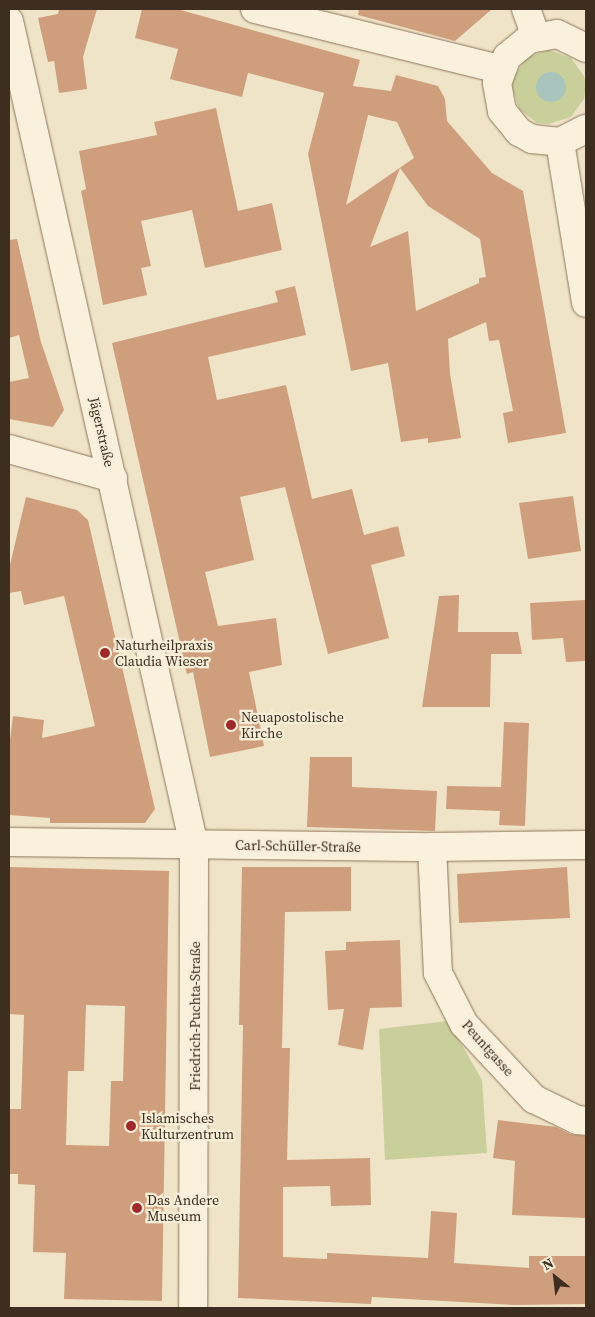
<!DOCTYPE html>
<html>
<head>
<meta charset="utf-8">
<style>
  body { margin:0 }
  #map { position:relative; width:595px; height:1317px; overflow:hidden; background:#f0e4c8; font-family:"Source Serif 4",serif }
  div>[style] { position:absolute }
  .green>* { inset:0; background:#c9cf9b }
  .water>* { inset:0; background:#a9c4bc }
  .round { border-radius:50% }
  .building>* { inset:0; background:#cf9f7d }
  .roads { filter:drop-shadow(0 0 1px #8d765c) drop-shadow(0 0 1px #8d765c) }
  .minor>* { height:28px; margin:-14px; padding:0 14px; transform-origin:14px; border-radius:14px; background:#faf1dc }
  .dots>* { width:14px; height:14px; translate:-50% -50%; box-sizing:border-box; border:2px solid #f7eed8; border-radius:50% }
  span { translate:-50% -50%; white-space:nowrap; text-align:center; line-height:1.15; -webkit-text-stroke:4.5px #f7eed8; paint-order:stroke }
  .street-label { font-size:14px; color:#3d2e20 }
  .poi-label { font-size:14px; color:#3d2e20 }
  .left { translate:0 -50%; text-align:left }
  .frame { position:absolute; inset:0; border:10px solid #3d2e20; pointer-events:none }
  .north { position:absolute; left:530px; top:1252px; width:50px; height:50px; -webkit-text-stroke:4px #f7eed8; paint-order:stroke; rotate:331deg; font-size:14px; font-weight:700; line-height:20px; text-align:center; color:#3d2e20 }
  .north::after { content:''; display:block; margin:auto; width:18px; height:22px; background:#3d2e20; clip-path:polygon(50% 0,100% 100%,50% 72%,0 100%) }
</style>
</head>
<body>
<div id="map">
  <div class="green">
    <i style="clip-path:polygon(549px 50px,571px 58px,584px 76px,586px 87px,584px 99px,571px 117px,549px 124px,537px 123px,519px 109px,512px 87px,514px 76px,527px 57px)"></i>
    <i style="clip-path:polygon(448px 1021px,482px 1080px,487px 1153px,385px 1160px,379px 1029px)"></i>
  </div>
  <div class="water">
    <i class="round" style="left:536px;top:72px;width:30px;height:30px"></i>
  </div>
  <div class="building">
    <i style="clip-path:polygon(59px 9px,97px 9px,83px 57px,87px 89px,59px 93px,54px 61px,48px 62px,38px 18px,58px 14px)"></i>
    <i style="clip-path:polygon(evenodd,142px 9px,177px 9px,360px 60px,353px 86px,391px 91px,396px 75px,438px 86px,445px 99px,447px 121px,492px 173px,523px 191px,566px 433px,508px 443px,503px 413px,513px 411px,499px 340px,489px 341px,486px 322px,448px 339px,450px 374px,461px 438px,428px 443px,428px 438px,401px 442px,388px 363px,351px 371px,308px 154px,324px 93px,248px 73px,242px 97px,170px 79px,178px 49px,135px 38px,142px 9px,368px 115px,397px 122px,414px 158px,346px 205px,368px 115px,142px 9px,400px 168px,428px 206px,480px 239px,486px 277px,479px 278px,479px 283px,416px 311px,408px 231px,370px 247px,400px 168px)"></i>
    <i style="clip-path:polygon(359px 9px,492px 9px,455px 41px,358px 15px)"></i>
    <i style="clip-path:polygon(216px 108px,238px 211px,272px 203px,282px 250px,205px 268px,192px 210px,141px 221px,151px 266px,141px 268px,147px 295px,103px 305px,81px 191px,86px 189px,79px 151px,157px 135px,154px 122px)"></i>
    <i style="clip-path:polygon(17px 239px,41px 342px,64px 410px,53px 427px,9px 419px,9px 382px,29px 378px,19px 335px,9px 338px,9px 240px)"></i>
    <i style="clip-path:polygon(295px 286px,306px 335px,208px 357px,217px 400px,286px 385px,312px 499px,352px 489px,364px 535px,398px 526px,405px 556px,371px 565px,389px 638px,328px 654px,285px 487px,240px 497px,254px 560px,205px 572px,218px 626px,276px 618px,282px 665px,249px 672px,264px 746px,210px 757px,193px 672px,187px 674px,112px 343px,278px 302px,275px 291px)"></i>
    <i style="clip-path:polygon(573px 496px,581px 551px,528px 559px,519px 503px)"></i>
    <i style="clip-path:polygon(26px 497px,77px 510px,88px 520px,155px 809px,145px 823px,50px 823px,50px 818px,9px 815px,9px 747px,13px 716px,44px 720px,42px 738px,95px 726px,64px 596px,24px 605px,21px 591px,9px 593px,9px 569px)"></i>
    <i style="clip-path:polygon(459px 595px,458px 632px,518px 632px,522px 654px,491px 654px,490px 707px,422px 707px,439px 596px)"></i>
    <i style="clip-path:polygon(586px 600px,586px 661px,566px 662px,563px 638px,532px 640px,530px 603px)"></i>
    <i style="clip-path:polygon(504px 722px,529px 723px,525px 826px,499px 825px,500px 811px,446px 809px,447px 786px,501px 787px)"></i>
    <i style="clip-path:polygon(310px 757px,352px 757px,352px 787px,437px 791px,435px 831px,307px 827px)"></i>
    <i style="clip-path:polygon(evenodd,9px 867px,169px 871px,162px 1301px,64px 1299px,66px 1253px,33px 1252px,35px 1185px,18px 1184px,18px 1174px,9px 1174px,9px 1109px,21px 1109px,24px 1015px,9px 1014px,9px 867px,86px 1005px,125px 1006px,123px 1081px,111px 1081px,109px 1146px,66px 1145px,68px 1071px,84px 1071px,86px 1005px)"></i>
    <i style="clip-path:polygon(242px 867px,351px 867px,351px 911px,285px 912px,282px 1048px,290px 1048px,287px 1160px,370px 1158px,371px 1205px,331px 1206px,330px 1186px,283px 1187px,283px 1257px,327px 1259px,327px 1253px,428px 1258px,431px 1211px,457px 1213px,454px 1263px,529px 1268px,529px 1256px,586px 1256px,586px 1304px,514px 1305px,372px 1297px,371px 1304px,238px 1298px,243px 1025px,239px 1025px)"></i>
    <i style="clip-path:polygon(567px 867px,570px 918px,459px 923px,457px 874px)"></i>
    <i style="clip-path:polygon(400px 940px,402px 1007px,370px 1008px,363px 1050px,338px 1045px,344px 1009px,328px 1010px,325px 951px,346px 950px,346px 942px)"></i>
    <i style="clip-path:polygon(498px 1120px,556px 1127px,570px 1134px,586px 1136px,586px 1218px,512px 1215px,515px 1161px,493px 1158px)"></i>
  </div>
  <div class="roads">
    <div class="minor">
      <i style="left:255px;top:9px;width:252px;rotate:13.8deg"></i>
      <i style="left:526px;top:9px;width:30px;rotate:70deg"></i>
      <i style="left:9px;top:21px;width:845px;rotate:77.35deg"></i>
      <i style="left:194px;top:845px;width:463px;rotate:90.1deg"></i>
      <i style="left:586px;top:48px;width:32px;rotate:-154deg"></i>
      <i style="left:557px;top:34px;width:28px;rotate:170deg"></i>
      <i style="left:529px;top:39px;width:28px;rotate:141deg"></i>
      <i style="left:507px;top:57px;width:28px;rotate:111deg"></i>
      <i style="left:497px;top:83px;width:28px;rotate:80deg"></i>
      <i style="left:502px;top:111px;width:27px;rotate:51deg"></i>
      <i style="left:519px;top:132px;width:15px;rotate:28deg"></i>
      <i style="left:532px;top:139px;width:28px;rotate:6deg"></i>
      <i style="left:560px;top:142px;width:29px;rotate:-27deg"></i>
      <i style="left:560px;top:142px;width:163px;rotate:80.8deg"></i>
      <i style="left:9px;top:449px;width:108px;rotate:15.6deg"></i>
      <i style="left:9px;top:842px;width:423px;rotate:0.7deg"></i>
      <i style="left:432px;top:847px;width:154px;rotate:-0.7deg"></i>
      <i style="left:432px;top:847px;width:126px;rotate:87.3deg"></i>
      <i style="left:438px;top:973px;width:57px;rotate:63deg"></i>
      <i style="left:464px;top:1024px;width:103px;rotate:47deg"></i>
      <i style="left:534px;top:1099px;width:48px;rotate:26deg"></i>
      <i style="left:577px;top:1120px;width:9px;rotate:6deg"></i>
    </div>
  </div>
  <div class="dots">
    <i style="left:105px;top:653px;background:#9e2a2b"></i>
    <i style="left:231px;top:725px;background:#9e2a2b"></i>
    <i style="left:131px;top:1126px;background:#9e2a2b"></i>
    <i style="left:137px;top:1208px;background:#9e2a2b"></i>
  </div>
  <div class="street-label">
    <span style="left:102px;top:432px;rotate:77deg">Jägerstraße</span>
    <span style="left:298px;top:846px;rotate:1deg">Carl-Schüller-Straße</span>
    <span style="left:195px;top:1016px;rotate:-90deg">Friedrich-Puchta-Straße</span>
    <span style="left:488px;top:1048px;rotate:48deg">Peuntgasse</span>
  </div>
  <div class="poi-label">
    <span class="left" style="left:115px;top:653px">Naturheilpraxis<br>Claudia Wieser</span>
    <span class="left" style="left:241px;top:725px">Neuapostolische<br>Kirche</span>
    <span class="left" style="left:141px;top:1126px">Islamisches<br>Kulturzentrum</span>
    <span class="left" style="left:147px;top:1208px">Das Andere<br>Museum</span>
  </div>
  <div class="frame"></div>
  <div class="north">N</div>
</div>
</body>
</html>
